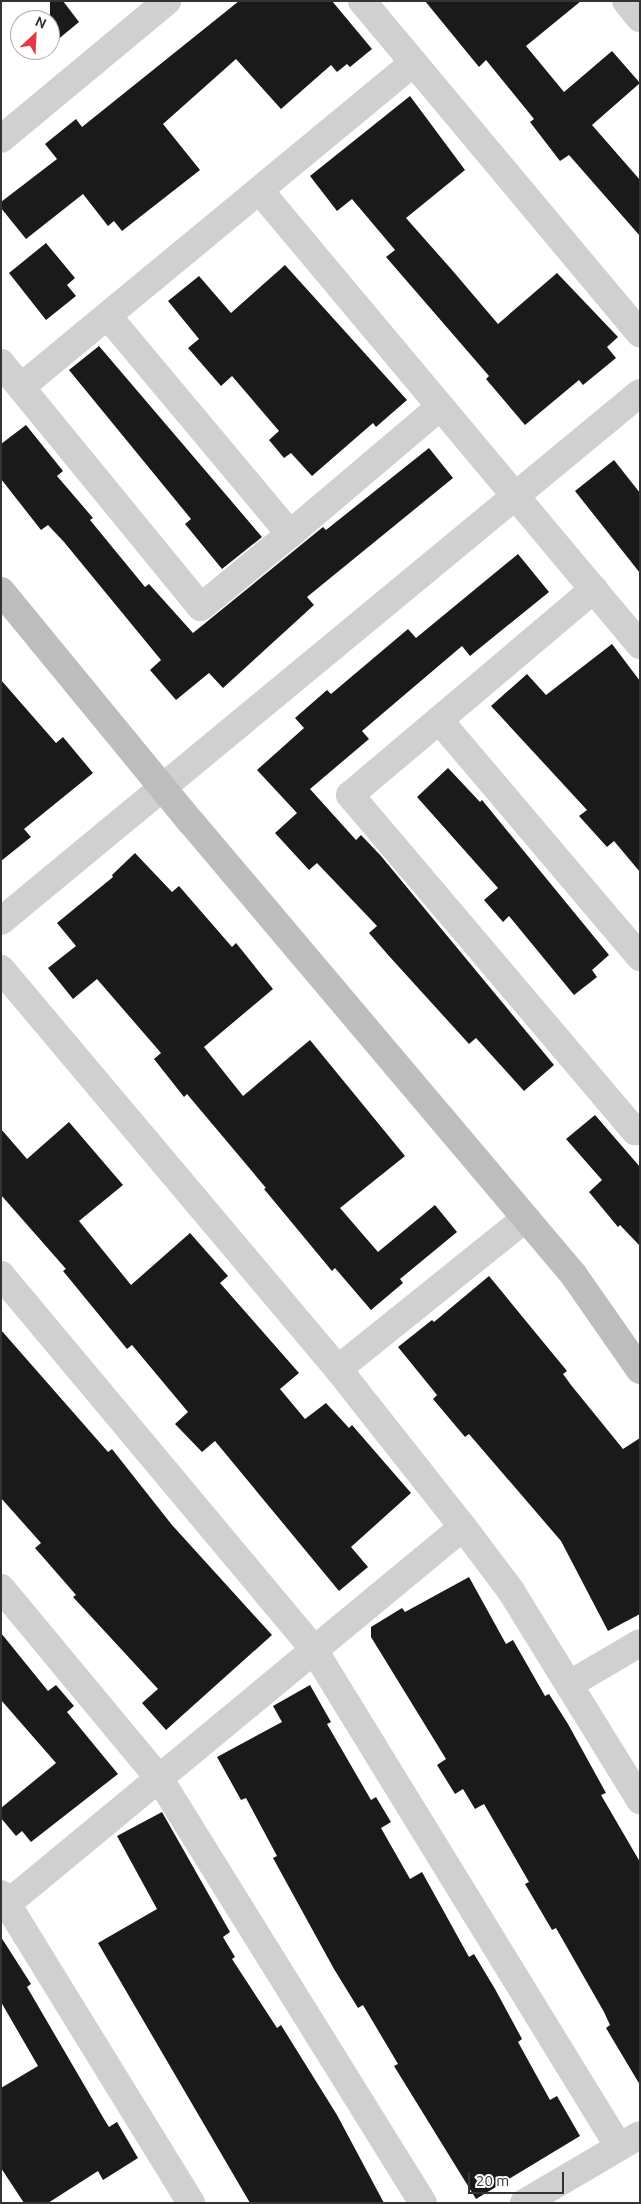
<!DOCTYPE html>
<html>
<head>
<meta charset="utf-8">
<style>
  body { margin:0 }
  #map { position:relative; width:641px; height:2204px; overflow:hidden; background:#fff; font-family:Ubuntu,sans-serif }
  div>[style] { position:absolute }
  .building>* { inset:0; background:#1a1a1a }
  .street>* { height:28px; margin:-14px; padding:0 14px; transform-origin:14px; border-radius:14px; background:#d0d0d0 }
  .secondary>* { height:28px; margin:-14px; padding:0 14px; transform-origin:14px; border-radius:14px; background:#bdbdbd }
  span { translate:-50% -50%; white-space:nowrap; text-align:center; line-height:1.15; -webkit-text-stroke:5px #fff; paint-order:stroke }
  .frame { position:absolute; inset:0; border:2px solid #333; pointer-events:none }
  .north { position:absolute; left:10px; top:10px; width:50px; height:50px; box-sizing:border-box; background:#fff; border:1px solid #adadad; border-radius:50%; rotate:25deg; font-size:14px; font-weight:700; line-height:20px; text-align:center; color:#333 }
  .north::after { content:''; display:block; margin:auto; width:18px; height:22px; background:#e63946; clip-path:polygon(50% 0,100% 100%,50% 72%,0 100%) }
  .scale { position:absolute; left:468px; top:2172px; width:96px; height:22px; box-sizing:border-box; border:2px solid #333; border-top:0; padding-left:6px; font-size:15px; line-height:18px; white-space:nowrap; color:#333; -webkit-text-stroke:4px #fff; paint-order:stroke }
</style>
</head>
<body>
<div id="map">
  <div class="building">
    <i style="clip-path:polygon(50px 1px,63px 1px,79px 22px,50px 46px)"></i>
    <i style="clip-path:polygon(239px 1px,332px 1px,372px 49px,350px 67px,347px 64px,337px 72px,331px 65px,281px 109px,236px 59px,163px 124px,200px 170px,122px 231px,114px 221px,108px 226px,83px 194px,26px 239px,1px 208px,1px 202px,57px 159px,45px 144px,76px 119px,82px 127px)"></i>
    <i style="clip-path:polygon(425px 1px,581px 1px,526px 46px,564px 92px,612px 51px,640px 83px,592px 125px,640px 180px,640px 236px,569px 155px,560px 161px,530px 122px,534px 119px,486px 60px,479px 67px)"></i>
    <i style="clip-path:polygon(410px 96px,465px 170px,406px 218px,452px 270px,498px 324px,557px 273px,618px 337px,607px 347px,616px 358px,583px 385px,579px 380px,525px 425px,486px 379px,489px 376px,386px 257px,395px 250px,352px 199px,337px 211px,310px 176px)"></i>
    <i style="clip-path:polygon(46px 243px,75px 278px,67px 285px,76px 296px,46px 320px,9px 273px)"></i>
    <i style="clip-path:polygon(285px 265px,407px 400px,376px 427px,373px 423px,312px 476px,291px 453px,284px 458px,269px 440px,279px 431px,232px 376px,221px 386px,188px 348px,199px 339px,168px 301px,199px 276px,231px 313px)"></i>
    <i style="clip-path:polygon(99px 346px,262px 537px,222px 569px,185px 524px,191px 519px,69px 370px)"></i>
    <i style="clip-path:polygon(26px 425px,63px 471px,57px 476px,93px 518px,90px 520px,145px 587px,149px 584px,193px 633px,323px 527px,326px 530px,429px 448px,453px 478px,307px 597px,314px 605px,223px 688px,209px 673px,176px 700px,150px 670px,161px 660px,64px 542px,48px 525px,41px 530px,1px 479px,1px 444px)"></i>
    <i style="clip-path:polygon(614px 460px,640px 493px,640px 573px,575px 491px)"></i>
    <i style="clip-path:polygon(518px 554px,549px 592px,470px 656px,462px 646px,362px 731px,369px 739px,310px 789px,356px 840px,361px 835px,381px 856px,554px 1065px,524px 1091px,476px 1038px,469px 1044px,389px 956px,369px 933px,377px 926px,317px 863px,309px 870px,275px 833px,297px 813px,257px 770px,304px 728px,295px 718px,327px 690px,331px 694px,408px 629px,416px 638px)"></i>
    <i style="clip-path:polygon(612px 644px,640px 681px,640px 872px,614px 841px,607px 847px,579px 816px,587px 810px,491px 706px,527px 674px,546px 695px)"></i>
    <i style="clip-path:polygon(1px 680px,56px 743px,63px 737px,93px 773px,24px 829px,31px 837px,1px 861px)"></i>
    <i style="clip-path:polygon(448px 768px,480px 802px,482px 800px,609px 955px,592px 970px,597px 977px,574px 995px,509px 916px,503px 922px,484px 900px,498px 888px,417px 797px)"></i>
    <i style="clip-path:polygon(135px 853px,172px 892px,179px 886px,232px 947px,236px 943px,273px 989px,204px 1047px,243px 1096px,310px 1040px,405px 1156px,340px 1208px,378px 1252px,435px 1205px,457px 1232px,400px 1279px,403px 1283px,371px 1310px,335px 1268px,332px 1271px,264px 1189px,266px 1188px,187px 1094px,184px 1097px,154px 1059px,161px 1053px,97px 979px,73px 999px,48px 968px,76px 946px,57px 923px,113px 877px,112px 875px)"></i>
    <i style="clip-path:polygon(595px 1115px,640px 1167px,640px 1246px,620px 1225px,618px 1227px,589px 1192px,602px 1180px,566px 1139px)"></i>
    <i style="clip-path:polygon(69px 1122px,123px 1185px,79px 1221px,131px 1285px,190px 1233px,228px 1276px,220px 1283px,299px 1373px,280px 1389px,305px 1419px,326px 1403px,349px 1428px,352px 1425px,411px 1493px,351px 1547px,368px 1567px,339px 1591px,215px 1441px,202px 1452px,175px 1424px,188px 1412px,132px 1345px,127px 1349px,63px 1271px,66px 1269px,1px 1195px,1px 1129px,27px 1159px)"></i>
    <i style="clip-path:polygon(489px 1276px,567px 1371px,563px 1374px,571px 1385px,623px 1449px,640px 1438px,640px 1614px,608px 1631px,561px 1541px,469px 1434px,465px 1437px,433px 1399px,437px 1395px,398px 1347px,432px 1320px,434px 1322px)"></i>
    <i style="clip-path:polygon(1px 1330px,108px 1452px,112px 1449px,172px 1525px,272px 1635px,166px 1730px,142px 1703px,158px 1689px,73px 1597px,76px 1595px,35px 1548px,41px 1543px,1px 1498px)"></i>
    <i style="clip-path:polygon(469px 1577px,506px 1644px,513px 1640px,545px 1696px,549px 1694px,568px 1724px,606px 1793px,601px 1795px,640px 1862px,640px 2085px,606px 2028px,610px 2025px,604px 2012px,556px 1928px,552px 1930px,525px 1884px,529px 1882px,484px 1804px,475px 1809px,463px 1789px,455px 1794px,437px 1765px,446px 1759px,371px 1637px,371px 1627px,402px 1608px,405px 1612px)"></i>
    <i style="clip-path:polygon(1px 1633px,48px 1691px,56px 1685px,74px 1706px,67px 1712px,118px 1774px,31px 1842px,22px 1831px,16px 1836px,1px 1818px,1px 1808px,56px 1763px,1px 1700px)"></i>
    <i style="clip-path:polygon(310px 1685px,331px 1722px,327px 1724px,371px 1800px,376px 1797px,391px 1822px,381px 1828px,410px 1879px,422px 1872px,469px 1957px,474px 1954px,495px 1989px,522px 2039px,518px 2042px,550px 2100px,557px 2096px,580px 2136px,476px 2199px,394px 2066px,398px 2064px,363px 2005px,358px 2008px,334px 1969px,273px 1858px,277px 1856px,246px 1798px,241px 1800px,217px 1757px,282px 1722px,273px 1706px)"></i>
    <i style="clip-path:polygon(162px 1812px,230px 1932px,223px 1937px,235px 1957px,232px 1959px,277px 2028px,281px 2025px,337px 2115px,384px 2203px,250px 2203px,98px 1943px,157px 1909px,117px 1836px)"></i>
    <i style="clip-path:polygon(1px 1937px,31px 1984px,27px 1987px,104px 2119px,109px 2127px,117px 2122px,138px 2158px,103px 2180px,98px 2171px,48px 2203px,24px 2203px,1px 2168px,1px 2088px,38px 2066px,1px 2002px)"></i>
  </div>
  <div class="street">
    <i style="left:362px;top:1px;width:433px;rotate:50.1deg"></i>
    <i style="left:626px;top:1px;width:22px;rotate:51deg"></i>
    <i style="left:1px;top:139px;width:216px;rotate:-39.7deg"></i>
    <i style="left:260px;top:191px;width:592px;rotate:50.07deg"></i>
    <i style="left:1px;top:363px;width:315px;rotate:50.7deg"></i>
    <i style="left:201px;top:607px;width:115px;rotate:-39.4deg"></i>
    <i style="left:290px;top:534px;width:284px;rotate:-129.9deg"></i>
    <i style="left:21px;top:387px;width:509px;rotate:-39.57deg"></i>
    <i style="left:290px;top:534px;width:197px;rotate:-40.3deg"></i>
    <i style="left:594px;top:589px;width:319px;rotate:139.8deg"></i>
    <i style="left:350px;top:795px;width:441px;rotate:49.7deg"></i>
    <i style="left:635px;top:1131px;width:6px;rotate:-31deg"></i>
    <i style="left:439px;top:720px;width:311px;rotate:49.7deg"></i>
    <i style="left:1px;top:921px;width:829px;rotate:-39.57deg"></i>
    <i style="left:1px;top:969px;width:523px;rotate:49.89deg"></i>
    <i style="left:338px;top:1369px;width:201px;rotate:51.7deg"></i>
    <i style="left:463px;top:1527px;width:80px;rotate:53.1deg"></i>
    <i style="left:511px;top:1591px;width:246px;rotate:58.3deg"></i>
    <i style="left:1px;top:1275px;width:488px;rotate:50.1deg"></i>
    <i style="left:314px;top:1650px;width:583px;rotate:58.46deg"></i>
    <i style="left:338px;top:1369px;width:241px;rotate:-38.8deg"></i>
    <i style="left:1px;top:1588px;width:247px;rotate:50.3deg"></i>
    <i style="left:159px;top:1778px;width:500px;rotate:58.15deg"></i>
    <i style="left:570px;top:1684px;width:81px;rotate:-30.4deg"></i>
    <i style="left:1px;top:1894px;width:363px;rotate:58.4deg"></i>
    <i style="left:1px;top:1909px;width:599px;rotate:-39.59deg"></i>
    <i style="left:524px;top:2203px;width:134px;rotate:-30.4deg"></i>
  </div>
  <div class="secondary">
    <i style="left:1px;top:591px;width:299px;rotate:50.6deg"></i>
    <i style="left:191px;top:822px;width:592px;rotate:49.8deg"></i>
    <i style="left:573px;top:1274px;width:117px;rotate:55.1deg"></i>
  </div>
  <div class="frame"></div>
  <div class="north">N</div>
  <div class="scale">20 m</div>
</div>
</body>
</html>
